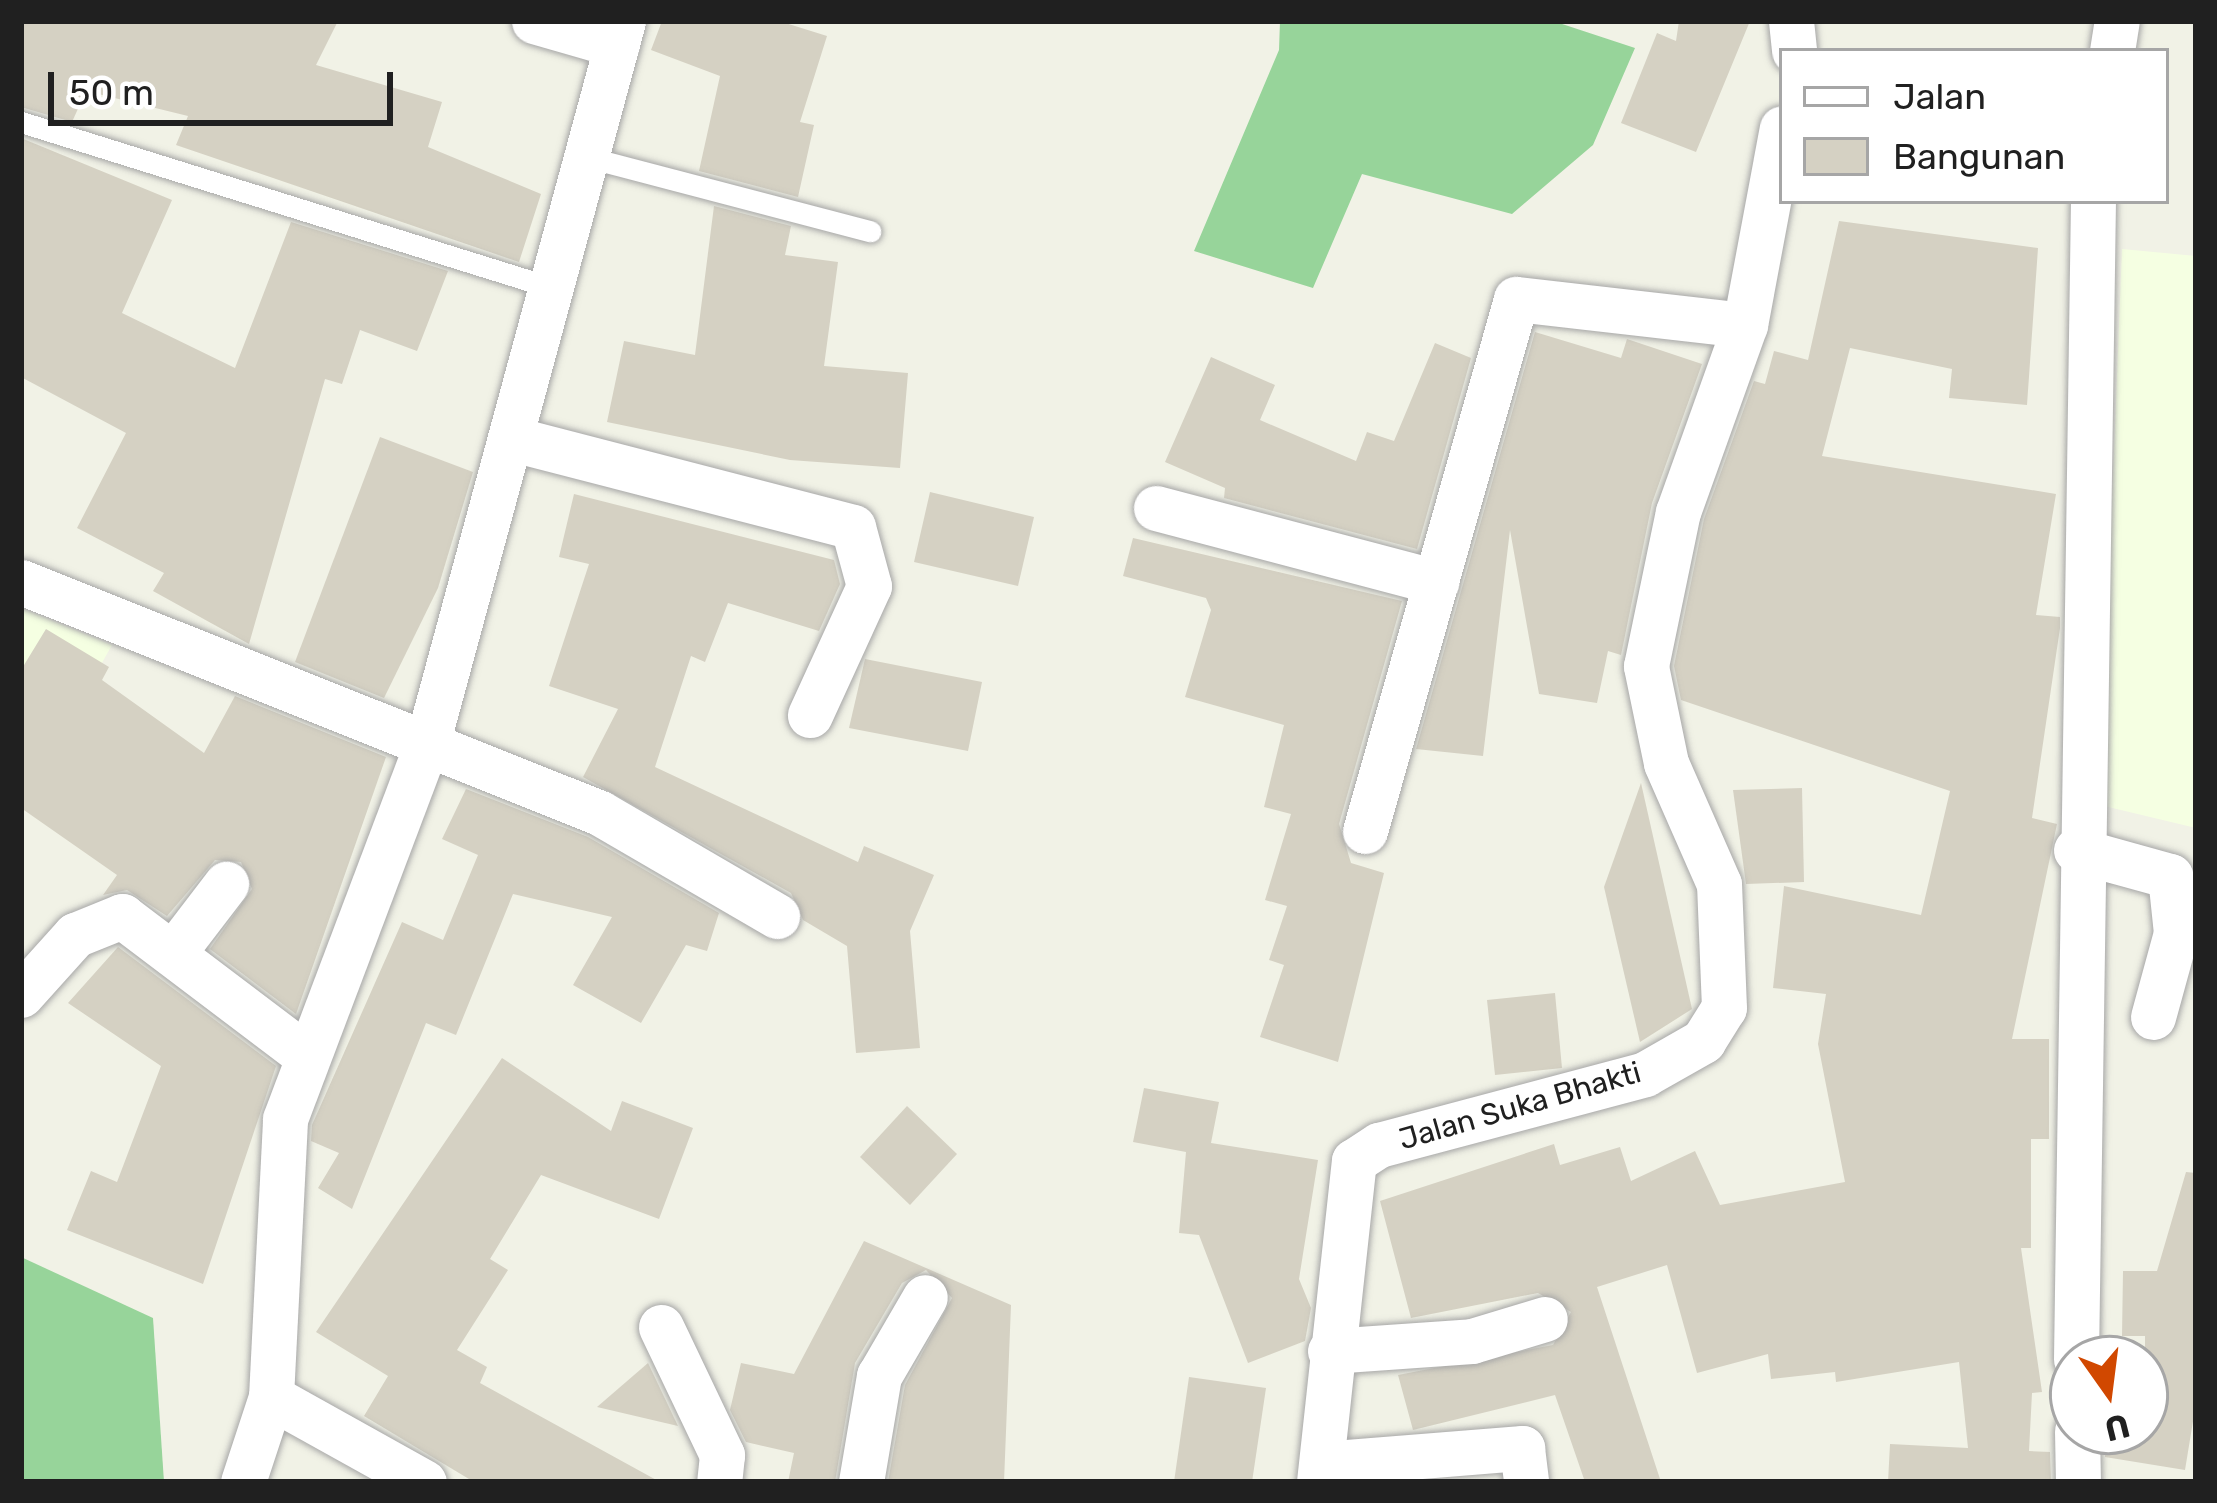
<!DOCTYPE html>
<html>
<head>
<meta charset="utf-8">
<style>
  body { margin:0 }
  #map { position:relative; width:2217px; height:1503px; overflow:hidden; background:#f1f2e6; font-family:Rubik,sans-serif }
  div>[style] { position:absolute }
  .education>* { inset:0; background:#f5ffe2 }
  .forest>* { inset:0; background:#97d49a }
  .building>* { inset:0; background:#d5d1c3 }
  .roads { filter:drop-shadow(0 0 3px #a7a7a7) drop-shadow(0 0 3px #a7a7a7) }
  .service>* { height:21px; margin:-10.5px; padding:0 10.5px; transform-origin:10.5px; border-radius:10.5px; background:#fff }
  .minor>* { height:45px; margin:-22.5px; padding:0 22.5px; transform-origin:22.5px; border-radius:22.5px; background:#fff }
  span { translate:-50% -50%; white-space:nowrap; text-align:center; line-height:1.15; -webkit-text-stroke:10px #fff; paint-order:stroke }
  .street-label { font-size:30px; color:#202020 }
  .frame { position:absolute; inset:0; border:24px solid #202020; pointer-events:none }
  .legend { position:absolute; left:1779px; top:48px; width:390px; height:156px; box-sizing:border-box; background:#fff; border:3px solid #a6a6a6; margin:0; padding:15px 21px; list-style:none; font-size:36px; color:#202020 }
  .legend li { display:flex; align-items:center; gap:24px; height:60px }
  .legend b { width:60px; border:3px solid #a6a6a6 }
  .north { position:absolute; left:2049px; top:1335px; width:120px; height:120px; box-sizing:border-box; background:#fff; border:3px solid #a6a6a6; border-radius:50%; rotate:166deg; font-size:33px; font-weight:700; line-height:48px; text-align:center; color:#202020 }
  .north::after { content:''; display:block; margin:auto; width:42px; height:54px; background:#d14800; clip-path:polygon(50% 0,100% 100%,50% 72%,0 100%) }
  .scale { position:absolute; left:48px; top:72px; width:345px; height:54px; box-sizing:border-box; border:6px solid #202020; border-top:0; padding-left:15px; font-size:36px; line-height:42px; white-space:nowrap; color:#202020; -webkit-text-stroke:9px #fff; paint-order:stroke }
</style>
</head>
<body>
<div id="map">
  <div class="education">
    <i style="clip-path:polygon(2122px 249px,2196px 256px,2196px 828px,2100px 805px)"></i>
    <i style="clip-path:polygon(21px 608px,112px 645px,21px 807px)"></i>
  </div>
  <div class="forest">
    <i style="clip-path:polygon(1280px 21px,1553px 21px,1635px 48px,1593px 145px,1512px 214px,1362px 174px,1313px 288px,1194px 251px,1279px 50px)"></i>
    <i style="clip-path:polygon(21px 1257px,153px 1318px,164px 1482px,21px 1482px)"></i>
  </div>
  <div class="building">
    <i style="clip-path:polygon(21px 21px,338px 21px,316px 65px,442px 102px,428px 147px,541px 194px,519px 262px,176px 145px,188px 116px,86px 91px,72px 122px,21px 107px)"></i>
    <i style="clip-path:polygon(662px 21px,779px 21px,827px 36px,800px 122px,814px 125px,798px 197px,699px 171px,720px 76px,651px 50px)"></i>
    <i style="clip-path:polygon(1679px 21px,1750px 21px,1696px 152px,1621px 123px,1657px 33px,1676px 41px)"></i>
    <i style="clip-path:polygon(21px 138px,172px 200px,122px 313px,235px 368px,291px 222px,448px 271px,417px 351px,360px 330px,342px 384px,325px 379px,249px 644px,153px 591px,164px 573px,77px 528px,126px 433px,21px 377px)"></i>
    <i style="clip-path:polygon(714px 206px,791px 226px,785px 255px,838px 262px,824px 366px,908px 373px,900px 468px,790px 460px,607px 422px,624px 341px,695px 355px)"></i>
    <i style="clip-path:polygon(1839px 221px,2038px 248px,2027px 405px,1949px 398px,1952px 369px,1850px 348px,1822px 456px,2056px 494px,2036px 615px,2060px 617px,2060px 628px,2032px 818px,2057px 824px,2012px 1039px,2049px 1039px,2049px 1139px,2031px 1139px,2031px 1248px,2021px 1248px,2042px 1392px,2032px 1393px,2029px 1451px,2050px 1452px,2051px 1482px,1888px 1482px,1890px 1444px,1968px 1448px,1959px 1362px,1836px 1382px,1835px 1372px,1771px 1379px,1768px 1354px,1697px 1373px,1667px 1265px,1597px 1287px,1661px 1482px,1585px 1482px,1555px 1395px,1413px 1430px,1398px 1375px,1553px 1345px,1571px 1312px,1538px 1293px,1411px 1318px,1380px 1201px,1554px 1144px,1560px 1165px,1620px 1147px,1631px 1181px,1695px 1151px,1720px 1205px,1845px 1182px,1818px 1044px,1826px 994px,1773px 988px,1784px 886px,1921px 915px,1950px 791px,1681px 700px,1674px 666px,1704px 519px,1754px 381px,1765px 384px,1774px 351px,1808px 360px)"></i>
    <i style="clip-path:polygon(1535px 332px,1621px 358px,1627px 339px,1702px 364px,1652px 503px,1621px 655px,1608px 651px,1597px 703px,1539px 694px,1510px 530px,1483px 756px,1416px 749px)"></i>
    <i style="clip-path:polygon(1435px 343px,1471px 358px,1417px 549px,1224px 498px,1225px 488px,1165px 462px,1211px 357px,1275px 385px,1260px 420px,1356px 461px,1367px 432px,1394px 441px)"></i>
    <i style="clip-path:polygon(380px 437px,473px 472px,438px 588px,384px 698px,295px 662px)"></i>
    <i style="clip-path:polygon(930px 492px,1034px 517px,1018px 586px,914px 562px)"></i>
    <i style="clip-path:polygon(574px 494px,834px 560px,840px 584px,819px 631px,728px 603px,705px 662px,691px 656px,655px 767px,858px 862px,864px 846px,934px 875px,910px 931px,920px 1048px,856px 1053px,847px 946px,803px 920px,791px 893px,583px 777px,618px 709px,549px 686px,589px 564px,559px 557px)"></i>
    <i style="clip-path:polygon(1133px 538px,1402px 601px,1339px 824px,1351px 863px,1384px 873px,1338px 1062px,1260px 1037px,1284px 965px,1269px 960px,1287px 906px,1265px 900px,1291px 814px,1264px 807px,1284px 725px,1185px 697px,1211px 610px,1206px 598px,1123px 576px)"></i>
    <i style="clip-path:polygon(46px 629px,109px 667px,102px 680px,204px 753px,235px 696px,386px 757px,296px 1014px,210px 949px,252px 889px,241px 862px,215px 860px,167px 916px,127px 890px,103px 895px,117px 875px,21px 808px,21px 670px)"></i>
    <i style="clip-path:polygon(865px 659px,982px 682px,968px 751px,849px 728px)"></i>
    <i style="clip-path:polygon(1641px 783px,1692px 1009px,1640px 1042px,1604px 887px)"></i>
    <i style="clip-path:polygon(1802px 788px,1804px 882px,1746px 884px,1733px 790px)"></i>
    <i style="clip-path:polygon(466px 789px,588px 837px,719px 913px,707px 951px,686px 945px,641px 1023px,573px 985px,612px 917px,513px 894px,456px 1035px,426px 1023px,352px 1209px,318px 1188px,339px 1153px,311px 1141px,312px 1125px,402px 922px,443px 940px,478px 855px,442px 839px)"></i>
    <i style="clip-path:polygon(118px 947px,276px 1066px,203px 1284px,67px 1230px,91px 1171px,117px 1182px,161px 1066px,68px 1003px)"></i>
    <i style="clip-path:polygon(1555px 993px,1562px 1068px,1495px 1075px,1487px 1000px)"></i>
    <i style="clip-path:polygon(502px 1058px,611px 1131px,622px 1101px,693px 1128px,659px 1219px,541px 1175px,490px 1259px,508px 1270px,457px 1350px,487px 1367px,480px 1383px,660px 1482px,474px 1482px,364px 1416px,388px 1376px,316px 1332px)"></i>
    <i style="clip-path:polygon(1144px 1088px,1219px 1102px,1211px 1143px,1318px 1160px,1299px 1279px,1311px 1308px,1305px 1341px,1248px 1363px,1199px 1235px,1179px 1233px,1186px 1152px,1133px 1142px)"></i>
    <i style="clip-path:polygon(907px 1106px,957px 1154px,910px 1205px,860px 1157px)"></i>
    <i style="clip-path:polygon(2186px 1172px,2196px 1173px,2196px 1403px,2185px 1470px,2105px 1457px,2104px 1431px,2145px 1431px,2145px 1336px,2122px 1336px,2123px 1271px,2157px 1271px)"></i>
    <i style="clip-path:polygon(864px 1241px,1011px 1305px,1004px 1482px,888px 1482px,905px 1385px,952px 1298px,926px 1270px,902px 1283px,855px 1363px,835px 1482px,788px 1482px,794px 1453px,746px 1442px,730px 1410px,741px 1363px,794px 1374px)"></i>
    <i style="clip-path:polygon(648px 1363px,678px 1426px,597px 1407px)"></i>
    <i style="clip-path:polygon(1189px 1377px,1266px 1388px,1252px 1482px,1174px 1482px)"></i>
  </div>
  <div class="roads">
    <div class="service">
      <i style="left:21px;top:122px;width:560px;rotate:17.34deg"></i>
      <i style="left:587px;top:157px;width:293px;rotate:14.7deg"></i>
    </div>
    <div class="minor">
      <i style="left:534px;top:21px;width:86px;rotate:16.1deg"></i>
      <i style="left:1791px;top:21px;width:30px;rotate:84deg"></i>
      <i style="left:2112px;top:51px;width:30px;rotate:-81deg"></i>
      <i style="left:517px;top:440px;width:347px;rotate:14.5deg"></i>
      <i style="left:853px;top:527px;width:61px;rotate:74.8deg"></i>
      <i style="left:869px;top:586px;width:142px;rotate:114.6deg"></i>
      <i style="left:1156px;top:508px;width:290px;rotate:14.8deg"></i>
      <i style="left:21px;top:582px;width:623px;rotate:21.75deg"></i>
      <i style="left:600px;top:813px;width:205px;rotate:30.2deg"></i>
      <i style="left:1365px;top:831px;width:553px;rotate:-74.15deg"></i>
      <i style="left:1516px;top:299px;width:230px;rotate:6.5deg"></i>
      <i style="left:2076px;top:850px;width:98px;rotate:15.5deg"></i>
      <i style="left:2170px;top:876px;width:57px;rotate:84deg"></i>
      <i style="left:2176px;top:933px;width:87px;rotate:105.3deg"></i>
      <i style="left:174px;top:952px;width:86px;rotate:-52.6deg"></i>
      <i style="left:21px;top:995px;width:81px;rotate:-48deg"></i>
      <i style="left:75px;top:935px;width:51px;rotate:-22deg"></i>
      <i style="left:122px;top:916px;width:232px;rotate:37.1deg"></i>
      <i style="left:661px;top:1327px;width:142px;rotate:64.5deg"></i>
      <i style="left:722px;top:1455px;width:27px;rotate:96deg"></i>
      <i style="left:1330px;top:1351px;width:142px;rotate:-4deg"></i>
      <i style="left:1472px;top:1341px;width:76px;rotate:-16.8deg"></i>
      <i style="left:2076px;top:1359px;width:1158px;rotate:-89.16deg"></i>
      <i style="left:271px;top:1397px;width:175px;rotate:29.1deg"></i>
      <i style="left:2077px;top:1431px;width:51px;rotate:88.9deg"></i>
      <i style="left:1322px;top:1464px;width:201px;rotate:-4.6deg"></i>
      <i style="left:1522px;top:1448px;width:34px;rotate:83deg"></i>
      <i style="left:243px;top:1482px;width:89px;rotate:-71.8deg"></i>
      <i style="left:271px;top:1397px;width:278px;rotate:-87.1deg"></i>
      <i style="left:285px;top:1119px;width:401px;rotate:-69.3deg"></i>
      <i style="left:427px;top:744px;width:749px;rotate:-74.83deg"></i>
      <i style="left:861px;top:1482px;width:108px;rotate:-80.4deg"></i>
      <i style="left:879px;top:1376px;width:91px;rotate:-59.8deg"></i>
      <i style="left:1319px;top:1482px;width:323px;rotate:-83.8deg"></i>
      <i style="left:1354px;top:1161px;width:30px;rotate:-33deg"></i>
      <i style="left:1379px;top:1145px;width:275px;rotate:-14.9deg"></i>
      <i style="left:1645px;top:1074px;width:67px;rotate:-29.6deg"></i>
      <i style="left:1703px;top:1041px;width:39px;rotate:-58deg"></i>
      <i style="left:1724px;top:1008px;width:124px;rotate:-92.3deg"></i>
      <i style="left:1719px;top:884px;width:132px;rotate:-113.7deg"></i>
      <i style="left:1666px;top:763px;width:99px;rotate:-101.7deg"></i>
      <i style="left:1646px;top:666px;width:157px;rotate:-78.3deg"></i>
      <i style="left:1678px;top:512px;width:199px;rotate:-70.3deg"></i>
      <i style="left:1745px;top:325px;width:200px;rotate:-79.4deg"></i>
    </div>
  </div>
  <div class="street-label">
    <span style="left:1520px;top:1106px;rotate:-16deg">Jalan Suka Bhakti</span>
  </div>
  <div class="frame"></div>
  <ul class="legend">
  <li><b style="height:15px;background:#fff"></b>Jalan</li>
  <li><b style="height:33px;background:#d5d1c3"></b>Bangunan</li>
  </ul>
  <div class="north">U</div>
  <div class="scale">50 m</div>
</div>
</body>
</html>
